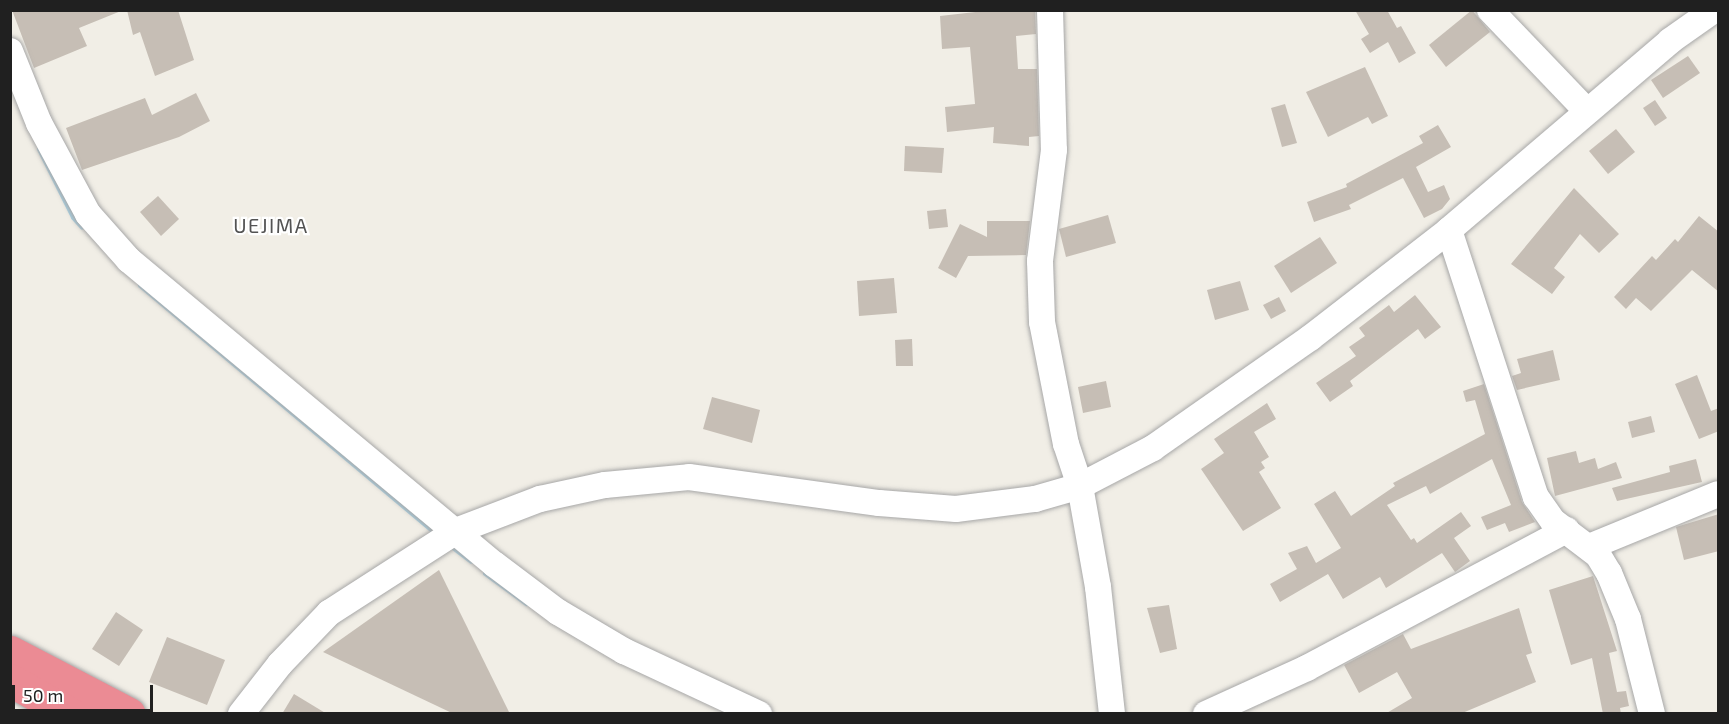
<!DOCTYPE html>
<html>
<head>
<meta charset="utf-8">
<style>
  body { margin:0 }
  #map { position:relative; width:1729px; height:724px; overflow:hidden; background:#f1eee6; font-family:"Exo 2",sans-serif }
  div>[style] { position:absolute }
  .stream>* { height:5px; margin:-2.5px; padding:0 2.5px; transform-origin:2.5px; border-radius:2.5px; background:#a5cee0 }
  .building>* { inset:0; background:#c6beb5 }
  .roads { filter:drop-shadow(0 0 2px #a7a7a7) drop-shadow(0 0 2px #a7a7a7) }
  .minor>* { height:26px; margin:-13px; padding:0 13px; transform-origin:13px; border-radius:13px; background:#fff }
  .highway>* { height:33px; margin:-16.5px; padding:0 16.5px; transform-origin:16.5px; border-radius:16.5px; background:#eb8b94 }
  span { translate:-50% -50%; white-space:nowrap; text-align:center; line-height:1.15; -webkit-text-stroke:4.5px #fff; paint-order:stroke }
  .quarter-label { font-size:20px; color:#535353; letter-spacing:1.5px }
  .frame { position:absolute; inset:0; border:12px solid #202020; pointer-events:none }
  .scale { position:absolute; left:12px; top:685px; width:141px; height:27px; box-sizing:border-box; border:3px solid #202020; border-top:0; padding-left:8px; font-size:18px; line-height:21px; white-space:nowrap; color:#202020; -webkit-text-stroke:4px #fff; paint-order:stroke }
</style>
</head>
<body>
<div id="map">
  <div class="stream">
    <i style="left:39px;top:149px;width:76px;rotate:63.4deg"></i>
    <i style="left:73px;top:217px;width:13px;rotate:48deg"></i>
    <i style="left:140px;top:285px;width:389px;rotate:40deg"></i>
    <i style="left:450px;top:545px;width:26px;rotate:37deg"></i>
    <i style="left:485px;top:573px;width:51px;rotate:36.2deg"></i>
  </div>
  <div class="building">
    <i style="clip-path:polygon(12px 10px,121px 10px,121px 11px,79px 28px,87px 46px,34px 68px)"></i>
    <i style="clip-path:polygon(127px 10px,178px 10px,194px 60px,155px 76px,140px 32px,133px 35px)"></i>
    <i style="clip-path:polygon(993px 10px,1035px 10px,1036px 34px,1016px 36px,1018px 69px,1037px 69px,1039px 136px,1029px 137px,1029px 146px,993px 143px,994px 127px,947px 132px,945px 107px,975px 104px,970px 47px,942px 49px,940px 16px)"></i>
    <i style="clip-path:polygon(1355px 10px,1387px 10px,1397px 28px,1401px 26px,1416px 53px,1399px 63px,1388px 42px,1370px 53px,1361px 39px,1369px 34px)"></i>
    <i style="clip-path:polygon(1472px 10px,1490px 32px,1446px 67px,1429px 45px)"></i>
    <i style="clip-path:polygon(1688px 56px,1700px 73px,1663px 98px,1651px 80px)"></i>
    <i style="clip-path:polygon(1365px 67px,1388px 116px,1372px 124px,1368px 117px,1328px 137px,1306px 92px)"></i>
    <i style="clip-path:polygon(196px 93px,210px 121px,179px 137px,82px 170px,66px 128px,145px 98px,152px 115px)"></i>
    <i style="clip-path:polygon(1655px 100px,1667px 118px,1655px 126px,1643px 108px)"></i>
    <i style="clip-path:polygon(1285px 104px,1297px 143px,1282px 147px,1271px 108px)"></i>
    <i style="clip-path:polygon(1438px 125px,1451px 147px,1416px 167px,1428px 192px,1444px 185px,1450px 199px,1442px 209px,1424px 218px,1403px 178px,1349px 205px,1351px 209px,1314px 222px,1307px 202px,1347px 187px,1346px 184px,1423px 143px,1419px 136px)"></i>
    <i style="clip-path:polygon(1616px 129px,1635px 152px,1608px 174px,1589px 151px)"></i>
    <i style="clip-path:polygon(905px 146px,944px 148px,942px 173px,904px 171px)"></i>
    <i style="clip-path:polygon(1574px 188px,1619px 234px,1599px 253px,1580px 234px,1554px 268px,1565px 277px,1552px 294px,1511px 264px)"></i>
    <i style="clip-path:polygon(158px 196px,179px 219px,161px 236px,140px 212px)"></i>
    <i style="clip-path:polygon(946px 209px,948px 227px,929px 229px,927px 211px)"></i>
    <i style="clip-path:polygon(1108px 215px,1116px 243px,1066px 257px,1059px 229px)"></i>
    <i style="clip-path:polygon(1699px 216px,1719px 232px,1719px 292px,1692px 270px,1651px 311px,1636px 298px,1626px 309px,1614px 297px,1652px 256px,1656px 260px,1675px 239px,1678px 242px)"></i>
    <i style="clip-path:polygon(987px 221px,1030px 221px,1026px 255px,968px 256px,956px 278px,938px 268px,960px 224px,987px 237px)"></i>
    <i style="clip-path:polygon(1320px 237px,1337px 263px,1291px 293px,1274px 266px)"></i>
    <i style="clip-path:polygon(894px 278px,897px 313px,859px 316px,857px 281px)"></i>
    <i style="clip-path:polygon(1240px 281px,1249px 310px,1215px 320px,1207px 290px)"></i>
    <i style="clip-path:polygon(1415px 295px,1441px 327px,1425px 339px,1418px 329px,1350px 381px,1353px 386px,1330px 402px,1316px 383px,1356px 356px,1349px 347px,1365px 336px,1359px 328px,1389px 305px,1394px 312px)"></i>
    <i style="clip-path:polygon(1279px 297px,1286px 311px,1271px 319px,1263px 305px)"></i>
    <i style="clip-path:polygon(912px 339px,913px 366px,896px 366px,895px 340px)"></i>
    <i style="clip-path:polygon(1553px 350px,1560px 380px,1517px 390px,1512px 376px,1521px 373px,1517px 359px)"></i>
    <i style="clip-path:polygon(1697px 375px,1711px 411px,1719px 408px,1719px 431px,1699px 439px,1675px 384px)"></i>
    <i style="clip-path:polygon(1106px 381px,1111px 407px,1083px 413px,1078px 387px)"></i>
    <i style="clip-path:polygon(1484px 384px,1522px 502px,1535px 522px,1509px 532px,1505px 523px,1487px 530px,1481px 517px,1511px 505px,1492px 459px,1430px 494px,1426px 486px,1387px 505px,1411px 540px,1414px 538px,1417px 543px,1461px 512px,1471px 526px,1454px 538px,1470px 561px,1455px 572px,1442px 553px,1386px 588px,1380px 577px,1343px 599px,1328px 574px,1280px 602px,1270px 584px,1297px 569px,1288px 553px,1307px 546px,1316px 563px,1341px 548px,1314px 504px,1335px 491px,1351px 516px,1395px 486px,1393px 483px,1485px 434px,1475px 400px,1466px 402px,1463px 391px)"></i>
    <i style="clip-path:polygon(712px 397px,760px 410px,752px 443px,703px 429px)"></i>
    <i style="clip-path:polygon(1267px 403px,1276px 419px,1254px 432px,1269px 457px,1261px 462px,1265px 468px,1259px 472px,1281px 508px,1243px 531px,1201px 469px,1224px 453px,1214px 439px)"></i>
    <i style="clip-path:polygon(1651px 416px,1655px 432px,1632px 438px,1628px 422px)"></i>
    <i style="clip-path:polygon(1576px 451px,1579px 463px,1595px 458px,1598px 469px,1616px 462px,1622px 478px,1555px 496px,1547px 458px)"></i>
    <i style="clip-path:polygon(1696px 459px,1702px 482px,1617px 501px,1612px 488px,1670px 472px,1669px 466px)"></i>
    <i style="clip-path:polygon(1719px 514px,1719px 551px,1684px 560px,1676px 527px)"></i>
    <i style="clip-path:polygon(439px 570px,510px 714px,454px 714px,323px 652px)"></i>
    <i style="clip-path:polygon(1593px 576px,1617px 651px,1609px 653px,1617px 692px,1626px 691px,1629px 706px,1620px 708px,1621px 714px,1603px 714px,1592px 658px,1571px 665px,1549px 590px)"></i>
    <i style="clip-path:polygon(1169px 605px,1177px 649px,1160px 653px,1147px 608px)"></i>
    <i style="clip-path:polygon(1519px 608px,1532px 653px,1526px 655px,1536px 682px,1460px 714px,1385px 714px,1412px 698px,1397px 672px,1359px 693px,1344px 665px,1403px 634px,1411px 649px)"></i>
    <i style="clip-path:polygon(116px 612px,143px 630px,119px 666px,92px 649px)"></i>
    <i style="clip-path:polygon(167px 637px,225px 660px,207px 705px,149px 682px)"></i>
    <i style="clip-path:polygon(294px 694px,327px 714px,282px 714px)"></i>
  </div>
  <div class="roads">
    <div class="minor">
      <i style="left:1050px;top:10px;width:140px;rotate:88.4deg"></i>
      <i style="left:1054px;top:150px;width:112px;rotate:97.2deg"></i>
      <i style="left:1040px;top:261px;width:61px;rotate:88.1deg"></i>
      <i style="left:1042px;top:322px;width:124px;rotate:78.9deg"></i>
      <i style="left:1066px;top:444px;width:44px;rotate:71.6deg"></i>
      <i style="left:1080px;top:486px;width:103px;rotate:79.9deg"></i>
      <i style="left:1098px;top:587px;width:128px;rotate:83.7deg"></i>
      <i style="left:1490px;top:10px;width:140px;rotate:46.2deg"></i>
      <i style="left:10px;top:51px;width:78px;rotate:68.1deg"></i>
      <i style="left:39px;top:123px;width:103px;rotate:61.7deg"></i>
      <i style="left:88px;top:214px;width:62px;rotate:48.3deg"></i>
      <i style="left:129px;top:260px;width:475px;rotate:39.8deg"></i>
      <i style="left:494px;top:564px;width:80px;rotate:36.9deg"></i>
      <i style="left:558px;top:612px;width:77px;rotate:30.6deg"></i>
      <i style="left:624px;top:651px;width:149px;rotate:25deg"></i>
      <i style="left:1449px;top:230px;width:281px;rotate:72deg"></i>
      <i style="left:1536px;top:497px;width:29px;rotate:55deg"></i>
      <i style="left:1553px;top:521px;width:56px;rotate:37.1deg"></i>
      <i style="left:1598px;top:555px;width:21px;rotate:59deg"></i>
      <i style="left:1609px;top:573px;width:50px;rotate:67.6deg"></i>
      <i style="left:1628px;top:619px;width:98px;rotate:75.8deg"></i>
      <i style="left:1589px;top:547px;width:139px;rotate:-22.3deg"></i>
      <i style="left:241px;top:714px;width:63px;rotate:-52deg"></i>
      <i style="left:280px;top:664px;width:71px;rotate:-46.1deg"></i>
      <i style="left:329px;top:613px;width:151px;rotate:-32.8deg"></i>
      <i style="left:456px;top:531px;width:90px;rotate:-20.9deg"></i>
      <i style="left:540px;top:499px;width:66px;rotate:-12.2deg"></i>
      <i style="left:605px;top:485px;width:84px;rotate:-5.4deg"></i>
      <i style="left:689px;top:477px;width:192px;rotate:7.8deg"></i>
      <i style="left:879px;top:503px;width:77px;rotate:4.5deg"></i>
      <i style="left:956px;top:509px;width:80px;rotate:-7.2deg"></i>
      <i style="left:1035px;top:499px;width:47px;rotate:-16.1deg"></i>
      <i style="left:1080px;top:486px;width:82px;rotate:-27.5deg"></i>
      <i style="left:1153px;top:448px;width:192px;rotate:-35deg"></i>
      <i style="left:1310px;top:338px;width:176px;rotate:-37.8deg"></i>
      <i style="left:1449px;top:230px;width:291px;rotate:-40.5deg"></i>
      <i style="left:1670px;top:41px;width:54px;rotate:-35.2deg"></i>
      <i style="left:1206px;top:714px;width:111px;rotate:-24.5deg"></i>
      <i style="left:1307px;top:668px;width:294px;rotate:-28deg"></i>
    </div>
    <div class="highway">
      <i style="left:10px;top:652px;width:134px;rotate:27.5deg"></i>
      <i style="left:10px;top:680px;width:69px;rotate:29.5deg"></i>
    </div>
  </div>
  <div class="quarter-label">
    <span style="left:271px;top:225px">UEJIMA</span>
  </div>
  <div class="frame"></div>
  <div class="scale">50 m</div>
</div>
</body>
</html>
